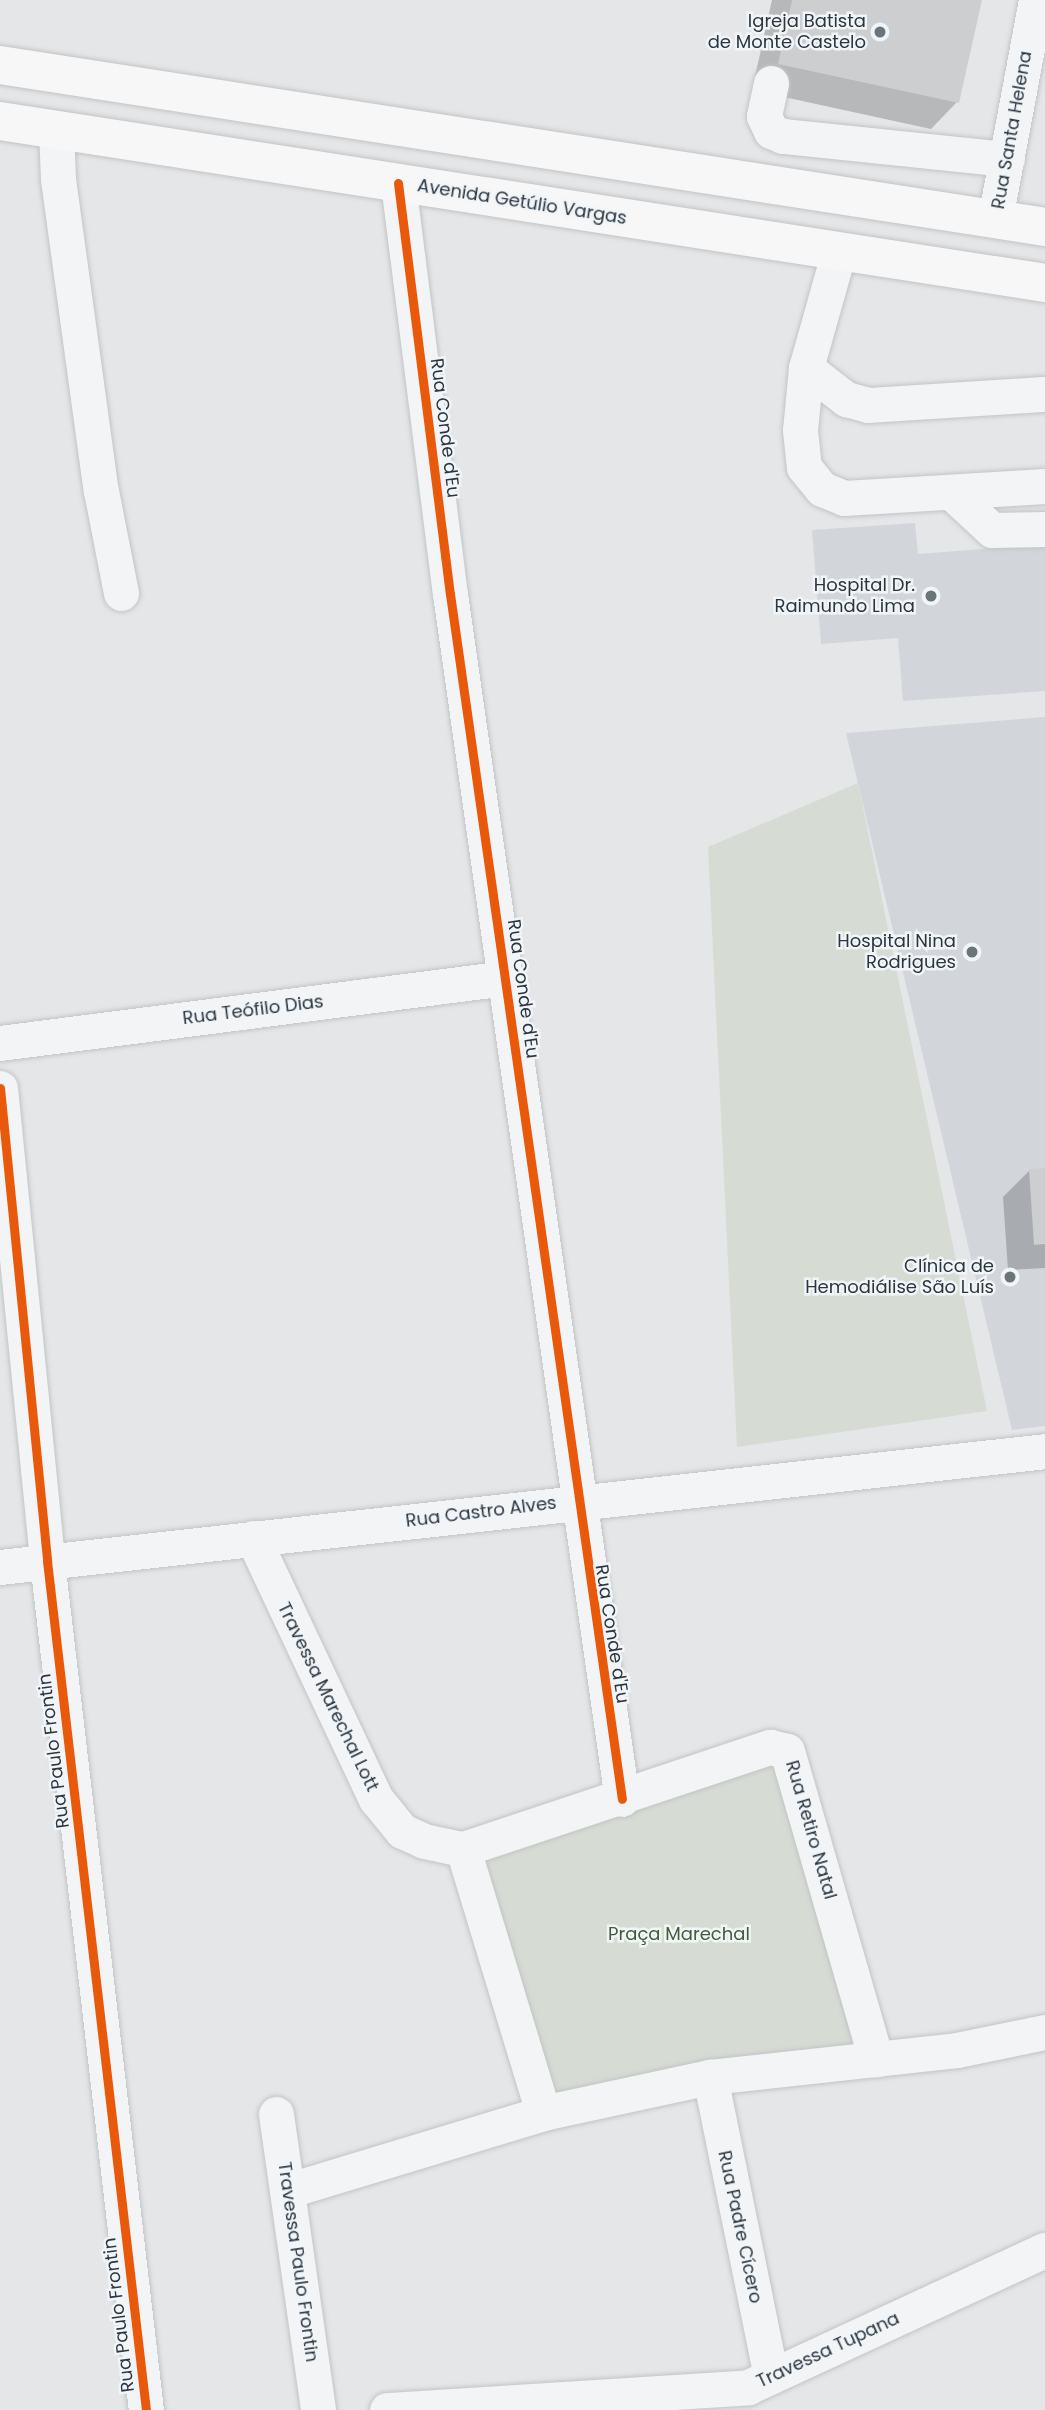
<!DOCTYPE html>
<html>
<head>
<meta charset="utf-8">
<style>
  body { margin:0 }
  #map { position:relative; width:1045px; height:2410px; overflow:hidden; background:#e4e6e8; font-family:Poppins,sans-serif }
  div>[style] { position:absolute }
  .built>* { inset:0; background:#d2d6db }
  .green>* { inset:0; background:#d6dcd4 }
  .shadow>* { inset:0; background:#0003 }
  .building>* { inset:0; background:#ccced0 }
  .roads { filter:drop-shadow(0 0 2px #c2c4c6) drop-shadow(0 0 2px #c2c4c6) }
  .minor>* { height:35px; margin:-17.5px; padding:0 17.5px; transform-origin:17.5px; border-radius:17.5px; background:#f3f4f5 }
  .major>* { height:38px; margin:-19px; padding:0 19px; transform-origin:19px; border-radius:19px; background:#f7f7f7 }
  .cycleway>* { height:9px; margin:-4.5px; padding:0 4.5px; transform-origin:4.5px; border-radius:4.5px; background:#e8590c }
  .dots>* { width:19px; height:19px; translate:-50% -50%; box-sizing:border-box; border:4px solid #f2f5f7; border-radius:50% }
  span { translate:-50% -50%; white-space:nowrap; text-align:center; line-height:1.15; -webkit-text-stroke:5px #f2f5f7; paint-order:stroke }
  .poi-label { font-size:18px; color:#2b3641 }
  .right { translate:-100% -50%; text-align:right }
  .street-label { font-size:18px; color:#2b3641 }
  .park-label { font-size:18px; color:#445c39 }
</style>
</head>
<body>
<div id="map">
  <div class="built">
    <i style="clip-path:polygon(915px 523px,918px 554px,1045px 544px,1045px 691px,903px 701px,898px 638px,821px 644px,812px 530px)"></i>
    <i style="clip-path:polygon(1045px 717px,1045px 1426px,1012px 1430px,846px 733px)"></i>
  </div>
  <div class="green">
    <i style="clip-path:polygon(858px 783px,987px 1411px,737px 1447px,708px 847px)"></i>
    <i style="clip-path:polygon(778px 1758px,863px 2044px,553px 2101px,481px 1853px)"></i>
  </div>
  <div class="shadow">
    <i style="clip-path:polygon(772px 0,980px 0,957px 102px,931px 129px,752px 90px)"></i>
    <i style="clip-path:polygon(1045px 1169px,1045px 1268px,1008px 1270px,1003px 1197px,1030px 1170px)"></i>
  </div>
  <div class="building">
    <i style="clip-path:polygon(792px 0,982px 0,959px 103px,778px 64px)"></i>
    <i style="clip-path:polygon(1045px 1168px,1045px 1244px,1034px 1245px,1029px 1169px)"></i>
  </div>
  <div class="roads">
    <div class="minor">
      <i style="left:771px;top:83px;width:34px;rotate:102deg"></i>
      <i style="left:764px;top:116px;width:17px;rotate:65deg"></i>
      <i style="left:771px;top:131px;width:13px;rotate:23deg"></i>
      <i style="left:783px;top:136px;width:225px;rotate:5.9deg"></i>
      <i style="left:56px;top:129px;width:50px;rotate:87.7deg"></i>
      <i style="left:58px;top:179px;width:315px;rotate:82.2deg"></i>
      <i style="left:101px;top:491px;width:104px;rotate:78.9deg"></i>
      <i style="left:398px;top:183px;width:414px;rotate:82.8deg"></i>
      <i style="left:450px;top:594px;width:1217px;rotate:81.88deg"></i>
      <i style="left:995px;top:219px;width:223px;rotate:-79.4deg"></i>
      <i style="left:839px;top:251px;width:122px;rotate:105.8deg"></i>
      <i style="left:806px;top:368px;width:62px;rotate:95.5deg"></i>
      <i style="left:800px;top:430px;width:37px;rotate:84deg"></i>
      <i style="left:804px;top:467px;width:28px;rotate:51deg"></i>
      <i style="left:822px;top:489px;width:24px;rotate:22deg"></i>
      <i style="left:844px;top:498px;width:201px;rotate:-3.4deg"></i>
      <i style="left:806px;top:368px;width:51px;rotate:37.8deg"></i>
      <i style="left:846px;top:399px;width:23px;rotate:15deg"></i>
      <i style="left:868px;top:405px;width:177px;rotate:-3.6deg"></i>
      <i style="left:951px;top:492px;width:56px;rotate:42.8deg"></i>
      <i style="left:992px;top:530px;width:53px;rotate:-1.1deg"></i>
      <i style="left:0;top:1043px;width:510px;rotate:-7.32deg"></i>
      <i style="left:0;top:1088px;width:475px;rotate:84.3deg"></i>
      <i style="left:47px;top:1561px;width:855px;rotate:83.35deg"></i>
      <i style="left:253px;top:1538px;width:289px;rotate:64.8deg"></i>
      <i style="left:376px;top:1799px;width:41px;rotate:50.9deg"></i>
      <i style="left:402px;top:1831px;width:24px;rotate:24deg"></i>
      <i style="left:424px;top:1841px;width:40px;rotate:12deg"></i>
      <i style="left:463px;top:1849px;width:324px;rotate:-18.4deg"></i>
      <i style="left:770px;top:1747px;width:17px;rotate:13deg"></i>
      <i style="left:787px;top:1751px;width:321px;rotate:73.9deg"></i>
      <i style="left:0;top:1567px;width:1051px;rotate:-6.33deg"></i>
      <i style="left:463px;top:1849px;width:276px;rotate:73.1deg"></i>
      <i style="left:710px;top:2077px;width:305px;rotate:78.5deg"></i>
      <i style="left:276px;top:2114px;width:299px;rotate:81.9deg"></i>
      <i style="left:290px;top:2190px;width:264px;rotate:-16.9deg"></i>
      <i style="left:543px;top:2113px;width:171px;rotate:-12.2deg"></i>
      <i style="left:710px;top:2077px;width:248px;rotate:-6.2deg"></i>
      <i style="left:957px;top:2050px;width:90px;rotate:-11.6deg"></i>
      <i style="left:387px;top:2410px;width:362px;rotate:-3.6deg"></i>
      <i style="left:748px;top:2387px;width:327px;rotate:-24.8deg"></i>
    </div>
    <div class="major">
      <i style="left:0;top:65px;width:1057px;rotate:8.81deg"></i>
      <i style="left:0;top:121px;width:1057px;rotate:8.81deg"></i>
    </div>
  </div>
  <div class="cycleway">
    <i style="left:398px;top:183px;width:414px;rotate:82.8deg"></i>
    <i style="left:450px;top:594px;width:1217px;rotate:81.88deg"></i>
    <i style="left:0;top:1088px;width:475px;rotate:84.3deg"></i>
    <i style="left:47px;top:1561px;width:855px;rotate:83.35deg"></i>
  </div>
  <div class="dots">
    <i style="left:880px;top:32px;background:#6c747b"></i>
    <i style="left:931px;top:596px;background:#6c747b"></i>
    <i style="left:972px;top:952px;background:#6c747b"></i>
    <i style="left:1010px;top:1277px;background:#6c747b"></i>
  </div>
  <div class="poi-label">
    <span class="right" style="left:866px;top:32px">Igreja Batista<br>de Monte Castelo</span>
    <span class="right" style="left:915px;top:596px">Hospital Dr.<br>Raimundo Lima</span>
    <span class="right" style="left:956px;top:952px">Hospital Nina<br>Rodrigues</span>
    <span class="right" style="left:994px;top:1277px">Clínica de<br>Hemodiálise São Luís</span>
  </div>
  <div class="street-label">
    <span style="left:1012px;top:130px;rotate:-80deg">Rua Santa Helena</span>
    <span style="left:522px;top:202px;rotate:9deg">Avenida Getúlio Vargas</span>
    <span style="left:445px;top:428px;rotate:83deg">Rua Conde d'Eu</span>
    <span style="left:523px;top:989px;rotate:82deg">Rua Conde d'Eu</span>
    <span style="left:253px;top:1010px;rotate:-7deg">Rua Teófilo Dias</span>
    <span style="left:481px;top:1512px;rotate:-7deg">Rua Castro Alves</span>
    <span style="left:612px;top:1634px;rotate:81deg">Rua Conde d'Eu</span>
    <span style="left:328px;top:1697px;rotate:64deg">Travessa Marechal Lott</span>
    <span style="left:54px;top:1751px;rotate:-97deg">Rua Paulo Frontin</span>
    <span style="left:811px;top:1830px;rotate:74deg">Rua Retiro Natal</span>
    <span style="left:740px;top:2227px;rotate:78deg">Rua Padre Cícero</span>
    <span style="left:298px;top:2262px;rotate:82deg">Travessa Paulo Frontin</span>
    <span style="left:119px;top:2315px;rotate:-97deg">Rua Paulo Frontin</span>
    <span style="left:828px;top:2350px;rotate:-25deg">Travessa Tupana</span>
  </div>
  <div class="park-label">
    <span style="left:679px;top:1934px">Praça Marechal</span>
  </div>
</div>
</body>
</html>
